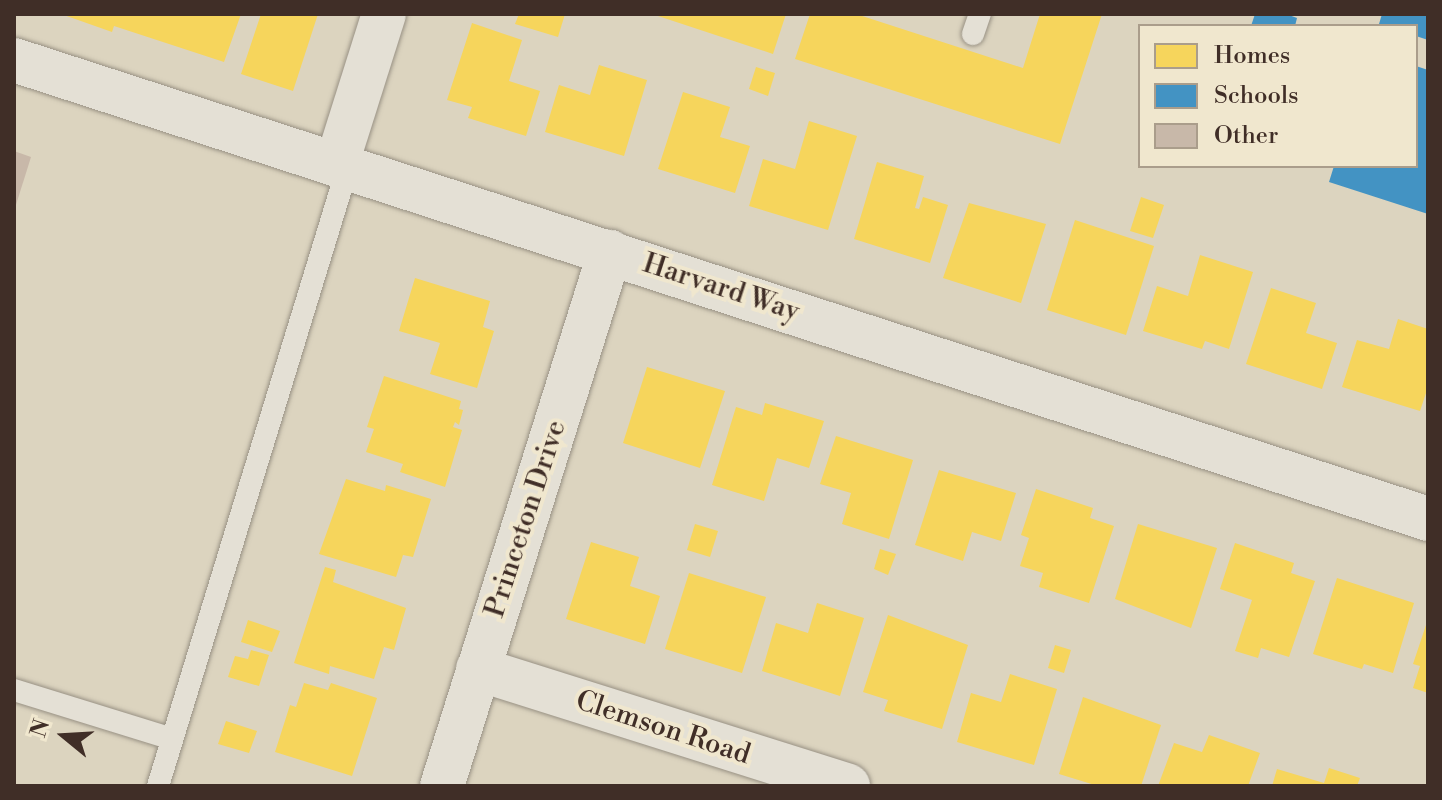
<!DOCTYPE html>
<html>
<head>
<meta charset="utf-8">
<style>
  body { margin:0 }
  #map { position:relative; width:1442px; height:800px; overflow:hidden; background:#dcd4bf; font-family:"Libre Bodoni",serif }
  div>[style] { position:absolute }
  .homes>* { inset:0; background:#f6d55c }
  .schools>* { inset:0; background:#4393c3 }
  .building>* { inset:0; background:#c8b8a9 }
  .roads { filter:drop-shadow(0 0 2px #989184) drop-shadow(0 0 2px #989184) }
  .lane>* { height:22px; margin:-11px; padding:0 11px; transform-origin:11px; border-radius:11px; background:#e4e0d5 }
  .street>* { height:44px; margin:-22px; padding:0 22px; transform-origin:22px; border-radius:22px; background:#e4e0d5 }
  .secondary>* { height:44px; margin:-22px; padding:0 22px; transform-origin:22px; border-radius:22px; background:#e4e0d5 }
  span { translate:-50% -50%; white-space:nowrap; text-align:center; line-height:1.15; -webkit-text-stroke:8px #f0e7ce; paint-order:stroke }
  .street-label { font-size:28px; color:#402e27 }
  .frame { position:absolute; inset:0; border:16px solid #402e27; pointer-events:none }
  .legend { position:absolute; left:1138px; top:24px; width:280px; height:144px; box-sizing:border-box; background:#f0e7ce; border:2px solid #aa9d8b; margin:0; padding:10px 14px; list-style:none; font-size:24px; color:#402e27 }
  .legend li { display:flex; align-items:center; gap:16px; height:40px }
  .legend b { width:40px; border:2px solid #aa9d8b }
  .north { position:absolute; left:24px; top:696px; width:80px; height:80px; -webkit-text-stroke:6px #f0e7ce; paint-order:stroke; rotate:288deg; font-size:22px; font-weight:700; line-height:32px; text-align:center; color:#402e27 }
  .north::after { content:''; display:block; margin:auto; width:28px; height:36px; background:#402e27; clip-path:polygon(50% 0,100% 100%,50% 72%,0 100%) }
</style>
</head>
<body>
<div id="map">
  <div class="homes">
    <i style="clip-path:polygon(61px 14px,241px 14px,224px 62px,114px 26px,112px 32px)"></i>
    <i style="clip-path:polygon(261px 14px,318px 14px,293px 91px,241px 74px)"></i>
    <i style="clip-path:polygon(519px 14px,565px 14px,558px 37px,515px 24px)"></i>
    <i style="clip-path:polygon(652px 14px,786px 14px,773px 54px)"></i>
    <i style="clip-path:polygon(810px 14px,856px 14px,1023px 68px,1040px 14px,1102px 14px,1060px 144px,795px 59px)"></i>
    <i style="clip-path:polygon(472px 23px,522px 40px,509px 81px,540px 91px,526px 136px,468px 118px,472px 107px,447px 100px)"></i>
    <i style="clip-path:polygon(599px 65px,647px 80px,624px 156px,545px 132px,559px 85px,590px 95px)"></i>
    <i style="clip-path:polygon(756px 67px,775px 73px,768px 96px,749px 89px)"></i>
    <i style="clip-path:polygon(683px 92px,730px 107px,720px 137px,750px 146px,735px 193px,658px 169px)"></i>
    <i style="clip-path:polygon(809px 121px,857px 136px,828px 230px,749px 206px,763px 159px,795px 169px)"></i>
    <i style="clip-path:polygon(877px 162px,924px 176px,915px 208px,919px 209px,923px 197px,948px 205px,930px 263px,854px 239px)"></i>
    <i style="clip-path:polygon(1141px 197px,1164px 205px,1153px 238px,1130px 231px)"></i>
    <i style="clip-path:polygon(969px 203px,1046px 224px,1021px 303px,943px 278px)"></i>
    <i style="clip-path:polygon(1075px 220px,1154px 246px,1126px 335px,1047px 310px)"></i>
    <i style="clip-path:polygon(1200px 255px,1253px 272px,1229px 349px,1205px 341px,1202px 349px,1143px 331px,1157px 286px,1188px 296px)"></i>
    <i style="clip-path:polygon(415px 278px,490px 301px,483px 327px,494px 331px,477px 388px,430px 374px,440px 343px,399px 331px)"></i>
    <i style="clip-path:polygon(1271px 288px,1316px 303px,1306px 333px,1337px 343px,1322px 389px,1246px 364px)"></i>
    <i style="clip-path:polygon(1398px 319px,1428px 329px,1428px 387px,1420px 411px,1342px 387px,1357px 340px,1389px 349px)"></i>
    <i style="clip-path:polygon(647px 367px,725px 391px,700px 468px,623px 443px)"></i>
    <i style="clip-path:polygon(384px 376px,461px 401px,459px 409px,463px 410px,459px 425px,455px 422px,453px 427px,462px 430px,445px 487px,400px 472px,403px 464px,366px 452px,374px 429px,367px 427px)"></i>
    <i style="clip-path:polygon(765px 403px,824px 421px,809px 468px,777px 458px,764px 501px,712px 485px,736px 407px,762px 415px)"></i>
    <i style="clip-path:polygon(836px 436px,913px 460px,889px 539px,842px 524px,851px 493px,820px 484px)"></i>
    <i style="clip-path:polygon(939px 470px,1016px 493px,1001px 541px,972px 532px,963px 561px,915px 545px)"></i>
    <i style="clip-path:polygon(346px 479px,385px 491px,386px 485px,431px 499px,413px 557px,403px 555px,396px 577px,319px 554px)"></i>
    <i style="clip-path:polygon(1036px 489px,1093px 508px,1090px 518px,1114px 526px,1089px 603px,1039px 587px,1043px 573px,1020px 566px,1029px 538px,1021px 535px)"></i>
    <i style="clip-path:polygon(695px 524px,718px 531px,710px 557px,687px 550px)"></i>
    <i style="clip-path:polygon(1138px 524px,1217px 548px,1191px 628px,1115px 599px)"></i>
    <i style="clip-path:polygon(591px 542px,639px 557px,630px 586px,660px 596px,645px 644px,566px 619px)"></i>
    <i style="clip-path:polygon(1235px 543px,1294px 563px,1291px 573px,1315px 581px,1289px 657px,1261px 648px,1258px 658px,1235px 651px,1252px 600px,1220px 589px)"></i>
    <i style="clip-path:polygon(880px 549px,896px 554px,888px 575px,874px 569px)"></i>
    <i style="clip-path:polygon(325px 567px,336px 570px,333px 582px,406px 608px,394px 650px,384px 647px,374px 679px,330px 666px,329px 674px,294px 663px)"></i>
    <i style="clip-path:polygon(689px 573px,766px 597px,742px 673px,665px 649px)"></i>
    <i style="clip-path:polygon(1337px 578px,1414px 603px,1393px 673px,1364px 664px,1362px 669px,1313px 654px)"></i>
    <i style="clip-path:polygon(817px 603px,864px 618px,840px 696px,762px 671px,776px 623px,808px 633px)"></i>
    <i style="clip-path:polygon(888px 615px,968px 645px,942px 729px,884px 711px,888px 700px,863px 692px)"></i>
    <i style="clip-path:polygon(1428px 619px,1428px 693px,1413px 688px,1420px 666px,1413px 664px)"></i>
    <i style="clip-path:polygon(248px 620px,280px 631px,272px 652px,241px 642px)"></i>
    <i style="clip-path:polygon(1055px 645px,1071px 650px,1064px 673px,1048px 668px)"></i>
    <i style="clip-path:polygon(251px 650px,269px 655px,259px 686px,228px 677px,235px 656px,248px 659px)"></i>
    <i style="clip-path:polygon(1010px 674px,1057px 689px,1034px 765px,957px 742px,971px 693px,1001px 702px)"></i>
    <i style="clip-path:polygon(304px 683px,328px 690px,331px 683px,377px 698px,352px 776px,275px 752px,290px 705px,296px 707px)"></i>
    <i style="clip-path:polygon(1083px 697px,1161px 725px,1141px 786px,1098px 786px,1059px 774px)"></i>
    <i style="clip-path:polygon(226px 721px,257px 731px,249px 753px,218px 744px)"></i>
    <i style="clip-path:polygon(1209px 735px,1260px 753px,1248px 786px,1158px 786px,1174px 743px,1202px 752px)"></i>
    <i style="clip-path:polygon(1329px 768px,1360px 778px,1357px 786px,1272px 786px,1277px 769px,1324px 783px)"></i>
  </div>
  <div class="schools">
    <i style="clip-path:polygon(1255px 14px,1286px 14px,1297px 18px,1295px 26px,1251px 26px)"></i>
    <i style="clip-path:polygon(1382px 14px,1428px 14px,1428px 40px,1416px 36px,1416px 26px,1379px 24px)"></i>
    <i style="clip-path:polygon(1416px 66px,1428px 70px,1428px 214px,1329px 182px,1334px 166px,1416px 166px)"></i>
  </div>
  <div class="building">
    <i style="clip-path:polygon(14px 151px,31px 157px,15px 208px,14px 207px)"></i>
  </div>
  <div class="roads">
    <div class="lane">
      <i style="left:973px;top:34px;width:21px;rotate:-71deg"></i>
      <i style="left:14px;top:690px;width:165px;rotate:17.2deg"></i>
      <i style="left:158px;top:786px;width:648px;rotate:-72.96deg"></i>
    </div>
    <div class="street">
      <i style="left:337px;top:163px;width:156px;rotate:-72.5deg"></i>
      <i style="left:478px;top:669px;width:388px;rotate:17.5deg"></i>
      <i style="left:442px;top:786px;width:560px;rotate:-72.54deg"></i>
    </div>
    <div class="secondary">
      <i style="left:14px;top:60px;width:1487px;rotate:17.98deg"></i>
    </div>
  </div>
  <div class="street-label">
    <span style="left:721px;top:288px;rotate:18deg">Harvard Way</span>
    <span style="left:526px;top:519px;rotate:-72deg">Princeton Drive</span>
    <span style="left:663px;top:728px;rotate:18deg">Clemson Road</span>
  </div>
  <div class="frame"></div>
  <ul class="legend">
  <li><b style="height:22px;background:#f6d55c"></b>Homes</li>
  <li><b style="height:22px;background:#4393c3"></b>Schools</li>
  <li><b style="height:22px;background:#c8b8a9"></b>Other</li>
  </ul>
  <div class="north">N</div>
</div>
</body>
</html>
